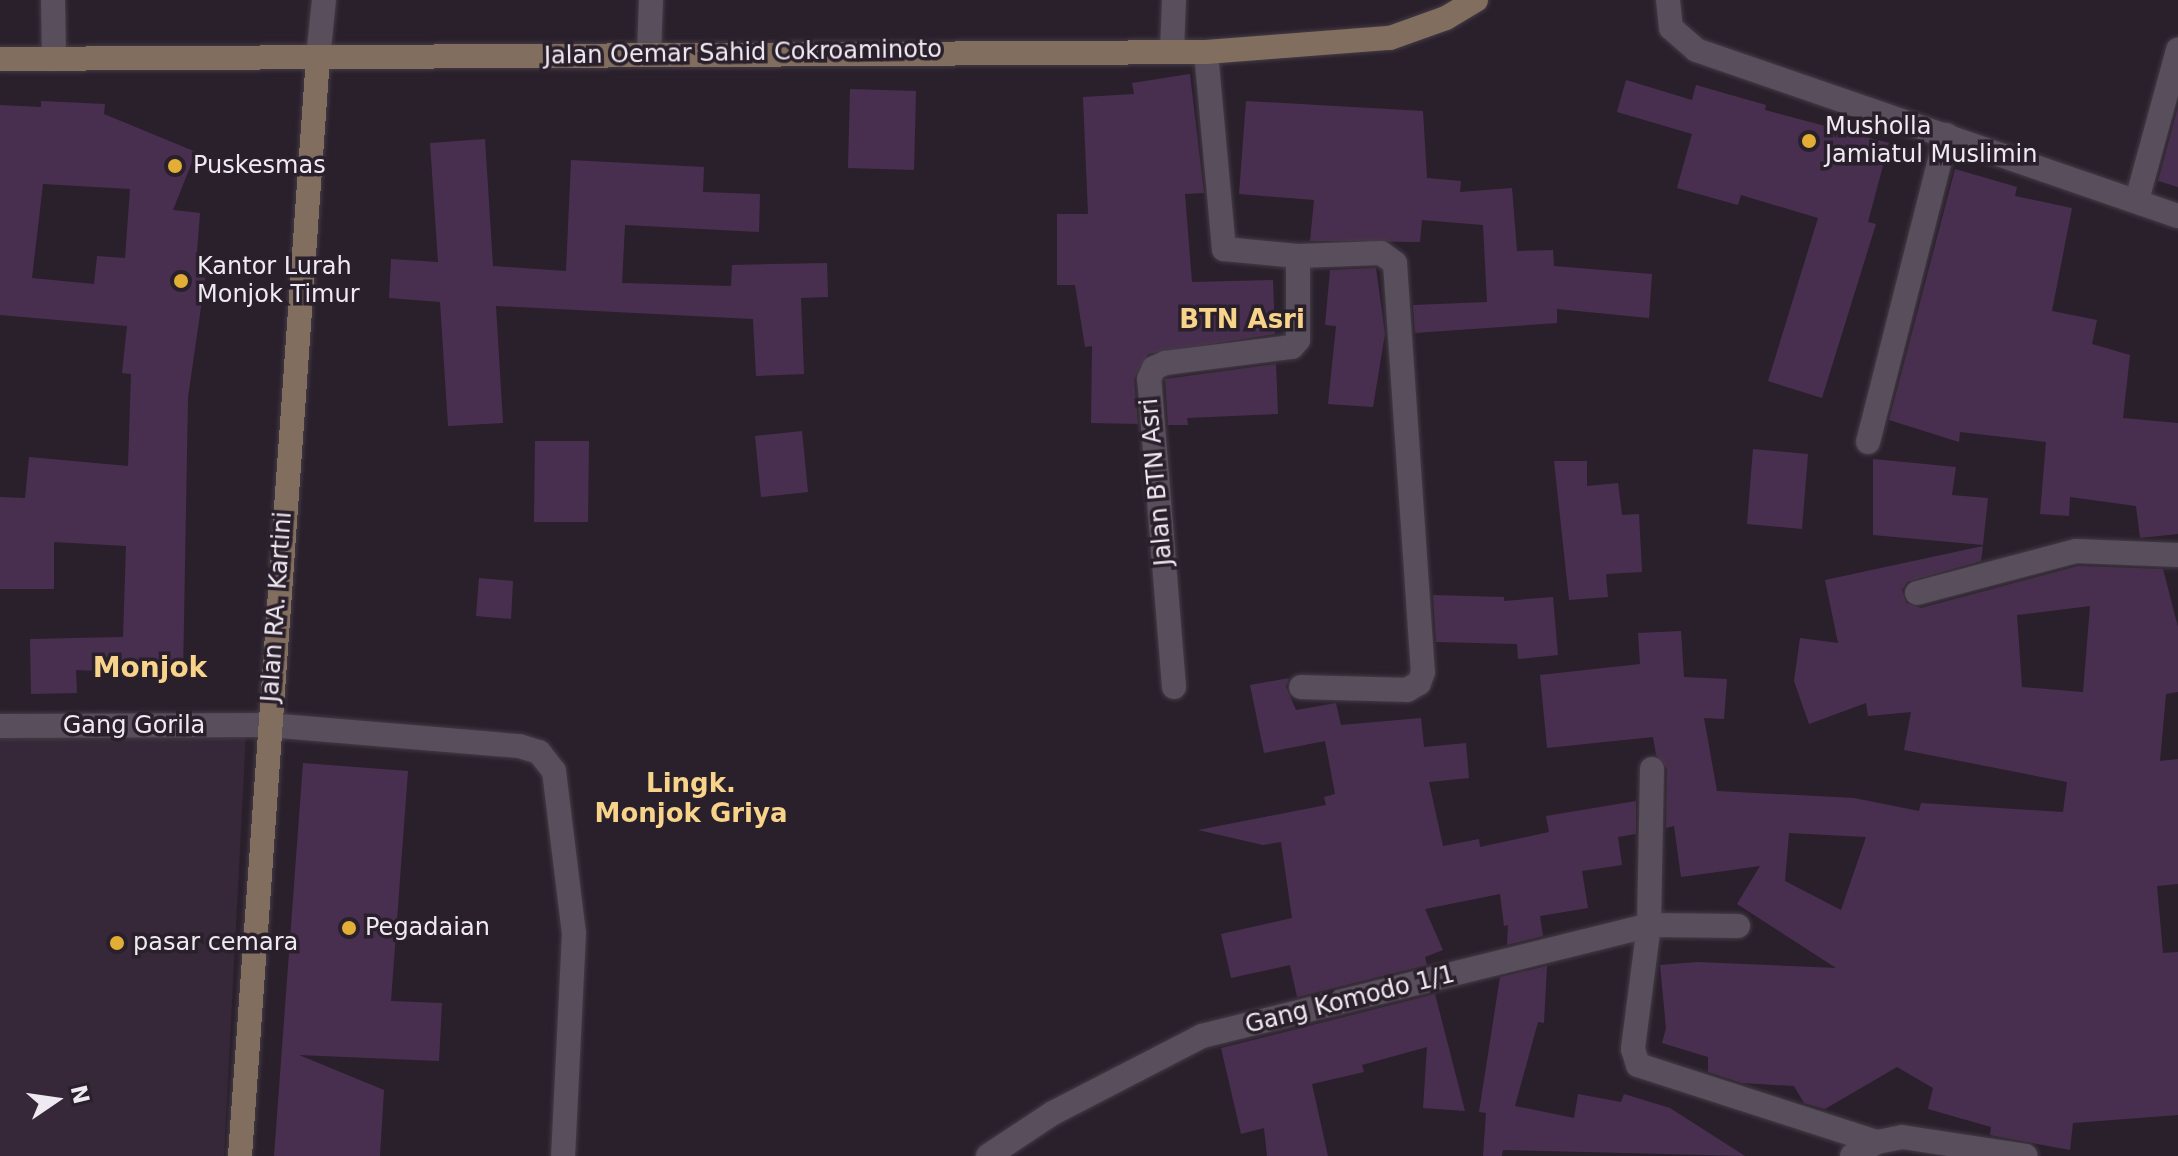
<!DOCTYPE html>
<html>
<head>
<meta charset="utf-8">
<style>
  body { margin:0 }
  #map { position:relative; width:2178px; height:1156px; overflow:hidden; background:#2a202c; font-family:"DejaVu Sans",sans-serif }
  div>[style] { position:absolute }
  .built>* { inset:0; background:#362839 }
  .building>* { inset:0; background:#492f4f }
  .roads { filter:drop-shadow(0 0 2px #433b45) drop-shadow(0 0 2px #433b45) }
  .street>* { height:24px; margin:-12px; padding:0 12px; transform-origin:12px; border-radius:12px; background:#594e5b }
  .secondary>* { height:24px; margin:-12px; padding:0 12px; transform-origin:12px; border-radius:12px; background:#826e5e }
  .dots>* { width:22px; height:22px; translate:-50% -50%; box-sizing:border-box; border:4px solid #2a202c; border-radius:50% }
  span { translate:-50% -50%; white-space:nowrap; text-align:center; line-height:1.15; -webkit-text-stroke:7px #2a202c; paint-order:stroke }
  .street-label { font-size:24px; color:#efe9f1 }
  .poi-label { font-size:24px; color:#efe9f1 }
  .left { translate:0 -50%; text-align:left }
  .neighbourhood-label { font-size:26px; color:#f8d38a; font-weight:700 }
  .quarter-label { font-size:28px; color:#f8d38a; font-weight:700 }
  .north { position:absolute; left:16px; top:1060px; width:80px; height:80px; -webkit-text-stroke:6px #2a202c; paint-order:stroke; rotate:77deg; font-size:22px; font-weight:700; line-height:32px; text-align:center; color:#efe9f1 }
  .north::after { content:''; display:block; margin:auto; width:28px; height:36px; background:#efe9f1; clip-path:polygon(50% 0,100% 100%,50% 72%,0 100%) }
</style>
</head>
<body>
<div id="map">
  <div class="built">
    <i style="clip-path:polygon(0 728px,246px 731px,224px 1156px,0 1156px)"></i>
  </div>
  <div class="building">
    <i style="clip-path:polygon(1190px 74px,1204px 193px,1185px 194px,1192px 282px,1273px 280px,1275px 334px,1148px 354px,1134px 379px,1138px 424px,1091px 423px,1092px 346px,1085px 347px,1075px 285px,1057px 285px,1057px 214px,1088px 214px,1083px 97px,1134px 94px,1132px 83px)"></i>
    <i style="clip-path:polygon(1626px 80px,1692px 100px,1696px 85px,1766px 105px,1765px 110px,1889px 143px,1868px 222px,1876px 224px,1822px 398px,1768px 381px,1818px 218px,1741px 195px,1738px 205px,1677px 188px,1692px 134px,1617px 112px)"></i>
    <i style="clip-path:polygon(850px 89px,916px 91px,914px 170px,848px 168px)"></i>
    <i style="clip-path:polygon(evenodd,41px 101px,105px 104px,104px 114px,196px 152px,173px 210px,200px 213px,196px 265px,207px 266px,188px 397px,183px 675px,76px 670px,77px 693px,31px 694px,30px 639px,123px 637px,126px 546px,54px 542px,54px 589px,0 589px,0 497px,25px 498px,29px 457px,128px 466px,131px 374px,122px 373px,127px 326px,0 315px,0 105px,41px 107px,41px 101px,43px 184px,130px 189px,125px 258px,97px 256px,94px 284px,32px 278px,43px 184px)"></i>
    <i style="clip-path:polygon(1246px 101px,1423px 111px,1427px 178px,1461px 181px,1460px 192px,1512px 188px,1517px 251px,1553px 250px,1554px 266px,1652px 274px,1649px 318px,1557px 309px,1557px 323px,1415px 333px,1413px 305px,1487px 302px,1483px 225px,1422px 220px,1420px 242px,1310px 241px,1314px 200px,1239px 194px)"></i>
    <i style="clip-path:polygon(2178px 107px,2178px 187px,2158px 181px)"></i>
    <i style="clip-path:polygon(485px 139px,493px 266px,566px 271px,571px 160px,704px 167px,703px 192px,760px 194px,759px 232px,625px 225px,622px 283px,731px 286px,732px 265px,827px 263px,828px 297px,801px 298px,804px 374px,756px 376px,753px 319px,496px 306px,503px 423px,448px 426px,440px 302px,389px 298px,391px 259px,438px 262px,430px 143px)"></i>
    <i style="clip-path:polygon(1955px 169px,2017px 187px,2015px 196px,2072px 208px,2052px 311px,2097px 320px,2092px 344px,2130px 355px,2123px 418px,2178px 423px,2178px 534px,2140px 538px,2136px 506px,2070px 497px,2069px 516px,2040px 514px,2046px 442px,1960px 432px,1959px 442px,1889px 420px)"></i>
    <i style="clip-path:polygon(1376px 268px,1385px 334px,1373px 407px,1328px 404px,1336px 326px,1325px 325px,1330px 270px)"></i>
    <i style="clip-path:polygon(1276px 364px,1278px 414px,1187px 418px,1188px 425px,1168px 425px,1165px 379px)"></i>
    <i style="clip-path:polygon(802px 431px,808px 492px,761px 497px,755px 436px)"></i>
    <i style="clip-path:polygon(535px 441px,589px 441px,588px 522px,534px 522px)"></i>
    <i style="clip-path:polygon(1753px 449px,1808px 454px,1802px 529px,1747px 524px)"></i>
    <i style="clip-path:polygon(1873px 459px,1956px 467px,1952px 495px,1988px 498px,1983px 545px,1873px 535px)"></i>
    <i style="clip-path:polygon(1554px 461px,1587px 461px,1587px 486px,1618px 483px,1622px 515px,1639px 514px,1642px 572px,1606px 574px,1608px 597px,1569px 600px)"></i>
    <i style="clip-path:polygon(evenodd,1983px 546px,1981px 561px,1907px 582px,1902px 590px,1906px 603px,1921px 608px,2078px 566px,2163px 569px,2178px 627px,2178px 692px,2166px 694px,2160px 761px,2178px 759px,2178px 884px,2157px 886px,2163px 953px,2178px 952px,2178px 1115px,2073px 1123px,2070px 1150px,1990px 1135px,1991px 1127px,1928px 1109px,1933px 1088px,1897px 1067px,1825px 1109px,1804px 1103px,1794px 1086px,1742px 1083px,1708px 1072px,1708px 1057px,1662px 1043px,1666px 1028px,1660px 965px,1697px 962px,1836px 968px,1737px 904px,1760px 866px,1681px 877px,1674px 826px,1666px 828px,1667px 769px,1656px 755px,1653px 737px,1547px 748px,1540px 675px,1640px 664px,1638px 633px,1681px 631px,1684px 677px,1727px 679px,1724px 719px,1704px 718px,1717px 791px,1854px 798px,1919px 811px,1921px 803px,2063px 812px,2067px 782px,1904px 750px,1911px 712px,1868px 716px,1866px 703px,1809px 724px,1794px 681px,1800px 638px,1838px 643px,1825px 580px,1983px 546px,2090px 606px,2083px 692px,2022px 687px,2017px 615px,2090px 606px,1983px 546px,1789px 833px,1866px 837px,1841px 910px,1785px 881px,1789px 833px)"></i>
    <i style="clip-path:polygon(479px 578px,513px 581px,511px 619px,476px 616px)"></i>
    <i style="clip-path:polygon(1433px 595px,1504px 597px,1504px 601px,1553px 597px,1558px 655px,1518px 659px,1517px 644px,1436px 642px)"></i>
    <i style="clip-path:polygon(1289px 678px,1286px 687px,1296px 710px,1336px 703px,1341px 725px,1421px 718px,1424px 747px,1466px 743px,1469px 778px,1429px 782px,1443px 846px,1479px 839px,1480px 847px,1549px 832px,1546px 816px,1636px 801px,1636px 834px,1618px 837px,1622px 865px,1582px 871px,1588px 908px,1540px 916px,1543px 936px,1507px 945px,1508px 925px,1504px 926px,1500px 894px,1425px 909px,1443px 950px,1425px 957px,1427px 965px,1297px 997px,1290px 965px,1231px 978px,1221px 934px,1292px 918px,1281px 842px,1263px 845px,1198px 830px,1326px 805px,1324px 797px,1335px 794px,1325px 741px,1264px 753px,1250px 685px)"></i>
    <i style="clip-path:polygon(303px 763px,408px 771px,391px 1001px,442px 1003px,439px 1061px,299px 1055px,384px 1090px,380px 1156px,274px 1156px)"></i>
    <i style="clip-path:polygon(1547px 966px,1544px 1023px,1538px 1022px,1515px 1106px,1574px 1118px,1578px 1094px,1621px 1102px,1624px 1094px,1670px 1108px,1745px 1156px,1503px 1150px,1502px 1156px,1483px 1156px,1486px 1113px,1479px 1112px,1500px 977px)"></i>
    <i style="clip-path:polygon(1435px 994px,1465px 1111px,1423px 1108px,1427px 1047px,1362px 1065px,1364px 1072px,1312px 1084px,1328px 1156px,1267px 1156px,1264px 1128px,1241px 1134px,1221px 1048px)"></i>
  </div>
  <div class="roads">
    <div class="street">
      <i style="left:53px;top:0;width:59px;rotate:89deg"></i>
      <i style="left:1668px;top:0;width:28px;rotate:84deg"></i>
      <i style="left:1671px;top:28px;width:33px;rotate:41deg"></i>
      <i style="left:1696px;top:50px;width:510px;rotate:19deg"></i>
      <i style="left:1172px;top:51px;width:51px;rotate:-87.8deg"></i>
      <i style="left:1206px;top:52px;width:198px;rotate:84.8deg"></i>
      <i style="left:1224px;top:249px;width:74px;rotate:5.4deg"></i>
      <i style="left:1298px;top:256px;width:83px;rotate:-2.1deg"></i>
      <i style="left:1381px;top:253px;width:17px;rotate:36deg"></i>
      <i style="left:1395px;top:263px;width:410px;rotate:86.1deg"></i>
      <i style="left:1423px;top:672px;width:12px;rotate:110deg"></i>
      <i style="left:1419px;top:683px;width:14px;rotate:150deg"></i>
      <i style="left:1407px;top:690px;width:106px;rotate:-178.4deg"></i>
      <i style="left:649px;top:54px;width:54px;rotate:-87.9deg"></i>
      <i style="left:318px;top:58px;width:58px;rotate:-84.1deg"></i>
      <i style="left:2137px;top:200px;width:156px;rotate:-74.7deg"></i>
      <i style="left:1868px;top:442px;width:317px;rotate:-75.7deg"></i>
      <i style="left:1917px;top:593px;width:164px;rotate:-14.8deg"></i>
      <i style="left:2076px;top:551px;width:102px;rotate:2.2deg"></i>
      <i style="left:1174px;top:687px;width:309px;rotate:-94.6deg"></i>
      <i style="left:1149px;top:379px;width:12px;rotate:-66deg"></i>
      <i style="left:1154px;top:368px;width:12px;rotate:-24deg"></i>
      <i style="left:1165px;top:363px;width:128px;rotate:-7.2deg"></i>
      <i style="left:1292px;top:347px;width:9px;rotate:-49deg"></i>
      <i style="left:1298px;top:340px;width:84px;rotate:-90deg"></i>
      <i style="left:0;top:726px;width:268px;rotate:-0.2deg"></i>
      <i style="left:268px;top:725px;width:252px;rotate:4.8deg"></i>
      <i style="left:519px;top:746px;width:21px;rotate:17deg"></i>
      <i style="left:539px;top:752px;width:24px;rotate:52deg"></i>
      <i style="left:554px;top:771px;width:163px;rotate:83deg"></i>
      <i style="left:574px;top:933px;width:223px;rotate:92.8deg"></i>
      <i style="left:1652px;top:769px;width:156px;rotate:91.1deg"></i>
      <i style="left:1649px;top:925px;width:125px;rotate:97.4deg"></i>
      <i style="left:1633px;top:1049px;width:17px;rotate:73deg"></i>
      <i style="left:1638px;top:1065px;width:251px;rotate:17.9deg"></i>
      <i style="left:988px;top:1156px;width:78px;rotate:-33.5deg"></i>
      <i style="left:1053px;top:1113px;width:168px;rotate:-27.3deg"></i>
      <i style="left:1202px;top:1036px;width:461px;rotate:-13.9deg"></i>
      <i style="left:1649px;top:925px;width:89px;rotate:0.6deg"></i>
      <i style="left:1852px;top:1156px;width:29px;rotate:-29deg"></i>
      <i style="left:1877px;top:1142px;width:25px;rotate:-11deg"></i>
      <i style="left:1902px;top:1137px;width:125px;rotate:8.7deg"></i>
    </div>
    <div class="secondary">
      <i style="left:0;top:59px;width:1206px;rotate:-0.33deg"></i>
      <i style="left:1206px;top:52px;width:185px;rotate:-4.4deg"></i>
      <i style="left:1390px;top:38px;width:59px;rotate:-19.7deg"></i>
      <i style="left:1446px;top:18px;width:35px;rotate:-31deg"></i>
      <i style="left:240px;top:1156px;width:1101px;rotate:-85.94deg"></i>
    </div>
  </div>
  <div class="dots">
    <i style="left:1809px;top:141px;background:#e3ae35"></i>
    <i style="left:175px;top:166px;background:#e3ae35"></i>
    <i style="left:181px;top:281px;background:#e3ae35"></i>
    <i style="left:349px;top:928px;background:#e3ae35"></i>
    <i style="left:117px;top:943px;background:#e3ae35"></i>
  </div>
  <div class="street-label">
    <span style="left:743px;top:53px;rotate:-1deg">Jalan Oemar Sahid Cokroaminoto</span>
    <span style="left:1157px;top:482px;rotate:-95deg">Jalan BTN Asri</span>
    <span style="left:277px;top:607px;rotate:-86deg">Jalan RA. Kartini</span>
    <span style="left:134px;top:726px">Gang Gorila</span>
    <span style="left:1350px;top:1000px;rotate:-14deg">Gang Komodo 1/1</span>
  </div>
  <div class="poi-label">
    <span class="left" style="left:1825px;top:141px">Musholla<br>Jamiatul Muslimin</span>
    <span class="left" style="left:193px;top:166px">Puskesmas</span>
    <span class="left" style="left:197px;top:281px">Kantor Lurah<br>Monjok Timur</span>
    <span class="left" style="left:365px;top:928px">Pegadaian</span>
    <span class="left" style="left:133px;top:943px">pasar cemara</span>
  </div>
  <div class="neighbourhood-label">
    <span style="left:1242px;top:320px">BTN Asri</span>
    <span style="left:691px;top:799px">Lingk.<br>Monjok Griya</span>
  </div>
  <div class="quarter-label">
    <span style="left:150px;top:668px">Monjok</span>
  </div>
  <div class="north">N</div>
</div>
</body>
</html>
